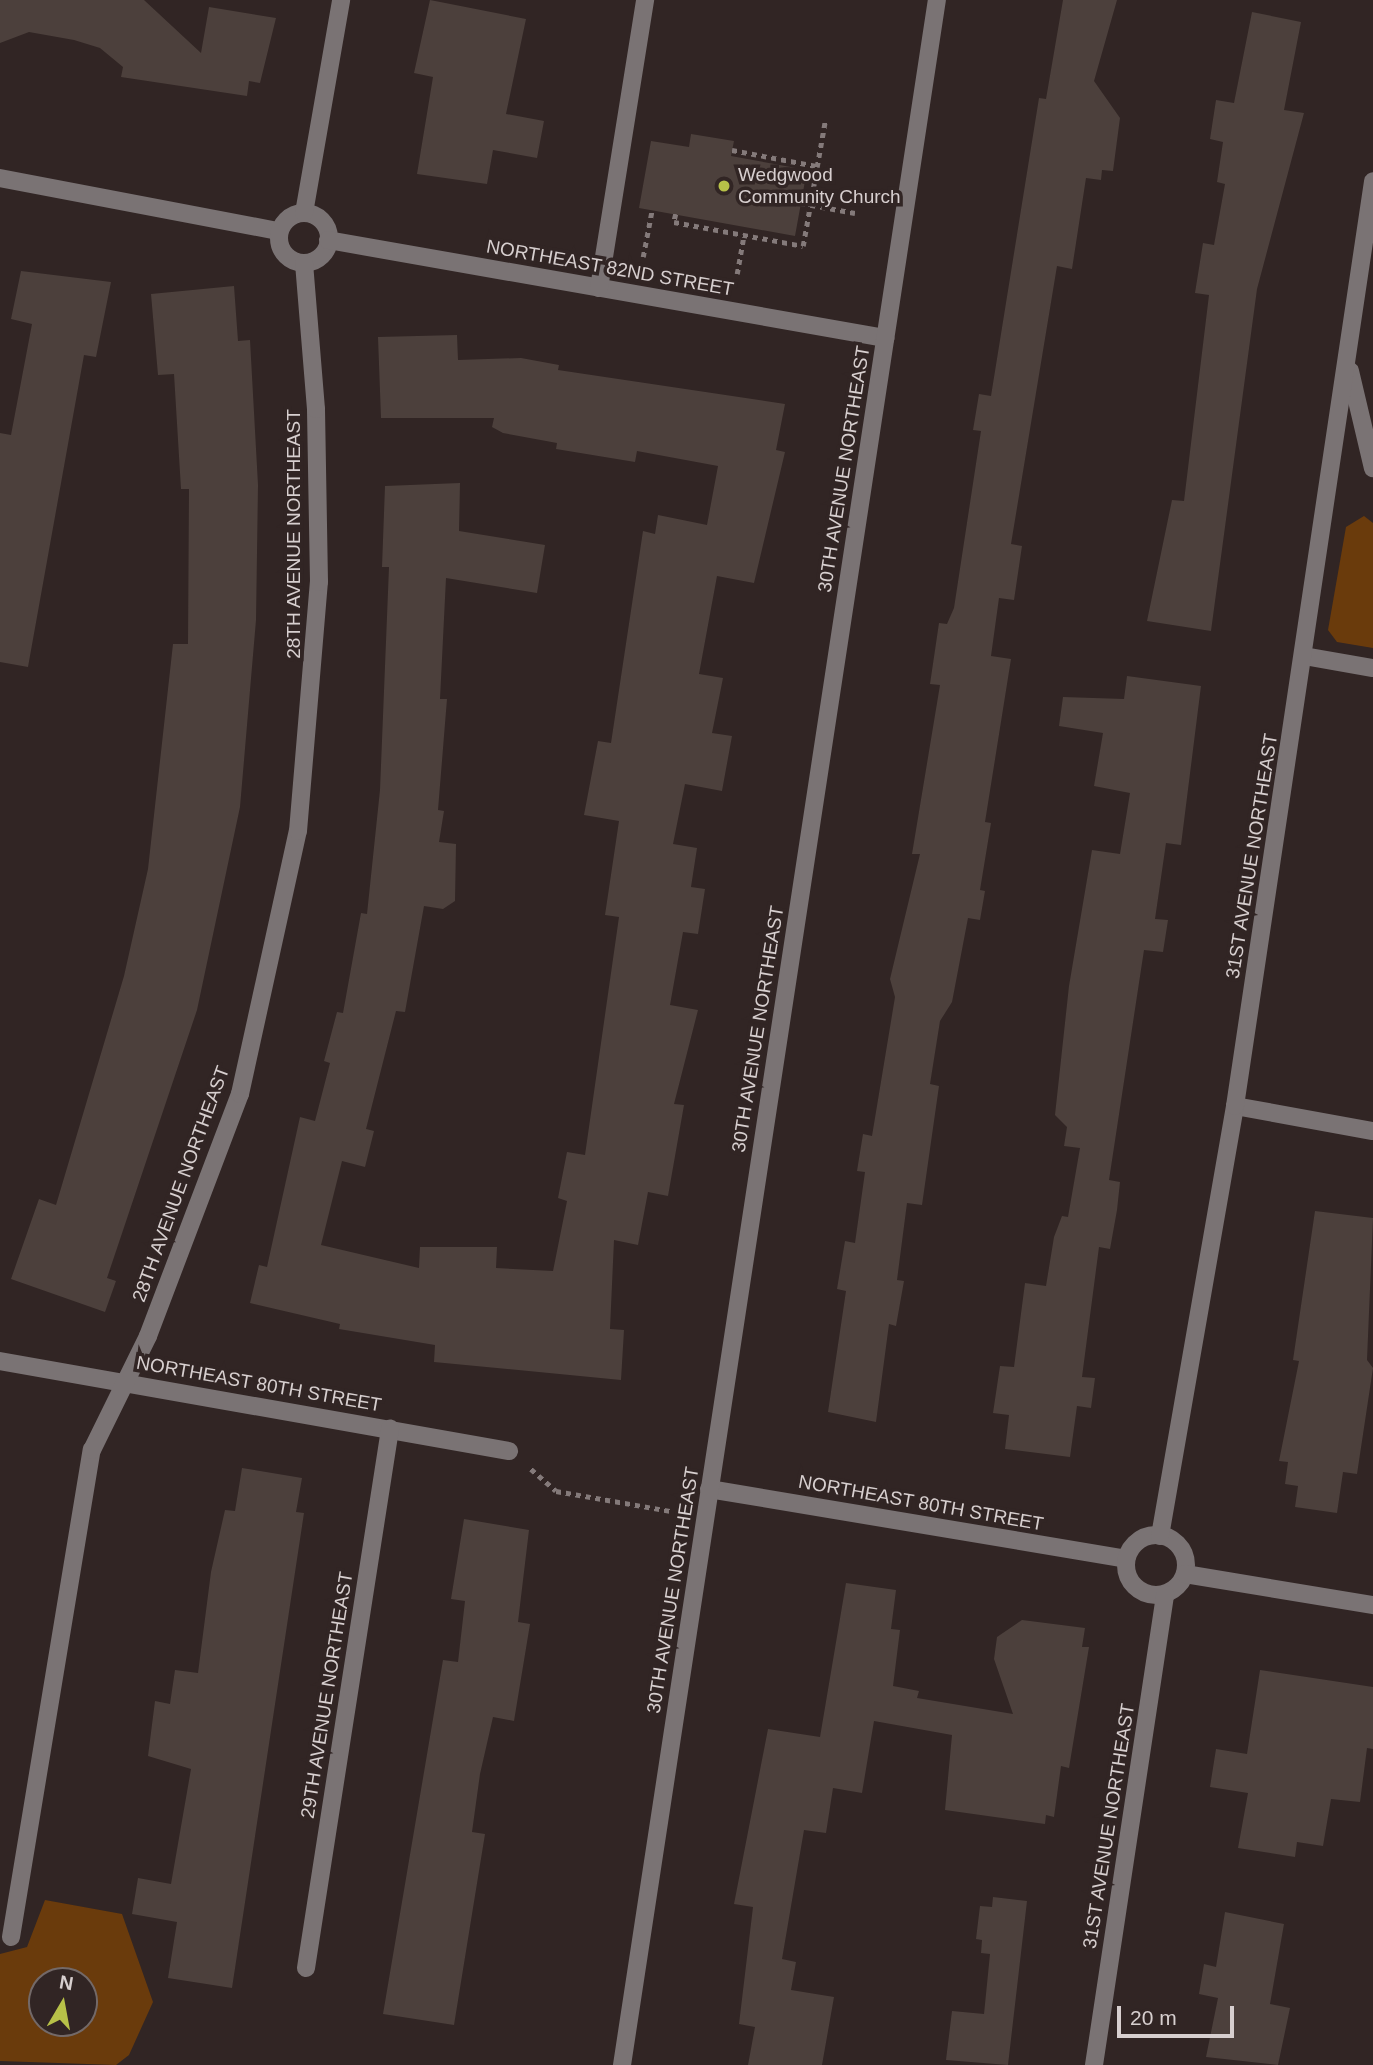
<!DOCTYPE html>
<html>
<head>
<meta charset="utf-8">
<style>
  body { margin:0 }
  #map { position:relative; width:1373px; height:2065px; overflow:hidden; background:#312524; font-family:Arial,sans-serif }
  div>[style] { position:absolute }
  .green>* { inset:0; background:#6a3b0c }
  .building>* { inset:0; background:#4c403c }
  .path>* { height:4.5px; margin-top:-2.25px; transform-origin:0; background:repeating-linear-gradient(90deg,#847a7a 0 5px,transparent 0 10px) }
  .minor>* { height:18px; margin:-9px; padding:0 9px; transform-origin:9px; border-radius:9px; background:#7a7374 }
  .minor>.ring { margin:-9px; padding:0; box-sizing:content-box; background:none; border:18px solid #7a7374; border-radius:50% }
  .dots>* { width:19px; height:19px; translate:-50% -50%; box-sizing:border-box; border:4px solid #312524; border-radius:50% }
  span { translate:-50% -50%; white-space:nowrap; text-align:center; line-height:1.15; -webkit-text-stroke:7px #312524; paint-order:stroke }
  .poi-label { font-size:19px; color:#d7cfcf }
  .left { translate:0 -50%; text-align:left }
  .street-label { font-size:19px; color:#d7cfcf }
  .north { position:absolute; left:28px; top:1967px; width:70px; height:70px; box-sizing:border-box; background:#312524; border:2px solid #736968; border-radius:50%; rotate:10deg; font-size:19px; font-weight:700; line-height:28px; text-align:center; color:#d7cfcf }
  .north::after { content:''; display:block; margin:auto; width:24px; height:32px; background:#b7c148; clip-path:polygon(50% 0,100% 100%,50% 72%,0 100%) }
  .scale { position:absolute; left:1117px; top:2006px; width:117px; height:32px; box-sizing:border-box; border:4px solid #d7cfcf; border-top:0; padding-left:9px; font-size:21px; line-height:24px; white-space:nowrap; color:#d7cfcf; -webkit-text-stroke:5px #312524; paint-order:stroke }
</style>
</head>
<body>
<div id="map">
  <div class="green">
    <i style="clip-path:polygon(1364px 516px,1373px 523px,1373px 648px,1337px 642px,1328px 630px,1346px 527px)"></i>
    <i style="clip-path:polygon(evenodd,45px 1900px,122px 1914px,153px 2002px,129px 2055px,116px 2065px,0 2061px,0 1954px,27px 1947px,45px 1900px,84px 1981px,84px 2023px,42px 2023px,42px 1981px,84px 1981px)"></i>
  </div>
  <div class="building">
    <i style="clip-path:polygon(0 0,144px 0,201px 53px,209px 7px,276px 18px,260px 83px,249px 81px,247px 96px,121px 77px,123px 67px,100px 48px,74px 40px,29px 32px,0 43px)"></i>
    <i style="clip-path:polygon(430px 0,526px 19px,506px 114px,544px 121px,537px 158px,493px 150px,487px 184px,417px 174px,433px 77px,414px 73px)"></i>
    <i style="clip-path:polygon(1063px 0,1117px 0,1094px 81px,1120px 118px,1113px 171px,1102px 170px,1101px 180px,1086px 178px,1072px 269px,1057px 266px,1011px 544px,1022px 546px,1014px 600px,999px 598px,991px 656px,1011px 659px,985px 822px,991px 823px,980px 890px,985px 891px,980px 920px,968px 918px,952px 1002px,940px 1021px,930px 1084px,939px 1086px,922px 1205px,907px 1203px,897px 1280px,904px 1281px,896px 1326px,889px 1324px,876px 1422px,828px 1412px,846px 1291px,837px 1289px,845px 1241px,855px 1243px,865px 1172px,857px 1171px,863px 1134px,872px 1136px,895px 997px,890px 979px,920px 854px,912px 854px,940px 685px,930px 684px,939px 623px,947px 624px,954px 608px,981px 431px,973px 430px,979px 394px,991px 396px,1039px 98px,1046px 99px)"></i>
    <i style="clip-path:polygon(1252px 12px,1301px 22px,1284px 110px,1304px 113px,1257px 289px,1211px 631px,1147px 621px,1172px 500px,1184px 501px,1209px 295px,1195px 293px,1203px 243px,1214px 245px,1225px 184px,1217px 182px,1223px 142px,1210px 139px,1216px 100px,1234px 103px)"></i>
    <i style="clip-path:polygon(691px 134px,734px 141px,731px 156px,807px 170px,795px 236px,639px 208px,651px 141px,689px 147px)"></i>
    <i style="clip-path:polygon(21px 271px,111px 282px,96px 357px,84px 355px,28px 667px,0 662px,0 433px,11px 435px,32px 324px,11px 319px)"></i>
    <i style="clip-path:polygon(234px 286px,238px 341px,250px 340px,258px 485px,256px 620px,240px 807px,197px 1010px,107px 1278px,116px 1281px,105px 1312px,11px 1279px,39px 1199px,56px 1205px,124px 976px,148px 869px,173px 644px,188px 644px,189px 489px,181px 489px,174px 374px,158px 375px,151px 294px)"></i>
    <i style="clip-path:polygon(457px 335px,458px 360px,521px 358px,559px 365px,558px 370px,785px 404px,776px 450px,785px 452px,754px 583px,717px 576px,699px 674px,723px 678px,712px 733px,732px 736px,722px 791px,685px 784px,673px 844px,697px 848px,691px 887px,705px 889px,698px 934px,683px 932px,670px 1005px,698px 1010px,674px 1104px,684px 1105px,668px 1196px,648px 1192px,638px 1245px,614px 1240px,610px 1329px,624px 1330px,621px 1380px,434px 1362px,435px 1345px,339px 1329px,340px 1324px,250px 1303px,259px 1265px,267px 1267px,300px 1117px,315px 1121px,330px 1063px,324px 1061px,337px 1012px,343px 1013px,361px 913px,367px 914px,380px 790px,389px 567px,382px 567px,385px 486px,460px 483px,459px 531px,545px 545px,537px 593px,446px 578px,440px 699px,447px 699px,438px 810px,444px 811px,439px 842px,456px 844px,455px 901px,443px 909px,424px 906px,405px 1012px,396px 1011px,366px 1129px,374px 1131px,365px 1167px,342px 1161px,321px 1245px,419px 1268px,420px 1247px,497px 1247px,496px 1268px,553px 1271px,567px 1201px,558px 1198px,567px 1152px,585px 1155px,619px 917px,605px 915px,619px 821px,584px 815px,598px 741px,611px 743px,643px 531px,655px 534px,658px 515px,707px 525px,718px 466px,637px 451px,635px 462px,556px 449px,557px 443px,503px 433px,492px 427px,494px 418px,381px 418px,378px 337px)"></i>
    <i style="clip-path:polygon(1127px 676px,1201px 686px,1181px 845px,1166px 843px,1155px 919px,1168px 920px,1163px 952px,1144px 950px,1109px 1180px,1120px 1182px,1117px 1210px,1110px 1249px,1099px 1247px,1082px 1377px,1095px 1378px,1091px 1408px,1077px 1406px,1070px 1457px,1005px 1449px,1009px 1415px,993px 1413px,1000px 1366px,1014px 1367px,1025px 1283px,1046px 1286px,1054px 1237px,1062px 1216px,1068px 1217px,1080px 1148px,1064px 1146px,1067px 1127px,1055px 1115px,1069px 986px,1092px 850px,1120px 854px,1130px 793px,1094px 786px,1103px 733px,1059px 726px,1063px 697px,1124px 699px)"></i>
    <i style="clip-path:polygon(1315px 1211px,1373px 1218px,1367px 1360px,1373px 1368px,1357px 1474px,1343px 1472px,1337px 1513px,1295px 1507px,1298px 1486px,1285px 1484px,1288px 1462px,1279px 1461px,1299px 1361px,1293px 1360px)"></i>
    <i style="clip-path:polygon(242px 1468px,302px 1478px,296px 1512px,304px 1513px,232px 1988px,168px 1978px,177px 1922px,132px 1914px,138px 1878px,171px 1884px,191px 1769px,148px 1756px,155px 1701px,170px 1704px,175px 1670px,198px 1673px,211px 1572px,225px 1510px,235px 1511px)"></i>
    <i style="clip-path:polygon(464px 1519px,529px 1530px,518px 1622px,530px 1624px,514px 1721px,493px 1717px,480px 1774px,472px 1832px,485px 1834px,454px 2025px,383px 2014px,443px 1660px,458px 1662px,465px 1601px,451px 1599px)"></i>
    <i style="clip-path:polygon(846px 1583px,896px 1590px,891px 1629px,900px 1630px,893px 1686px,919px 1691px,917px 1698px,1013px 1714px,994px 1659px,997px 1637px,1022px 1620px,1085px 1628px,1082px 1647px,1089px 1647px,1069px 1768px,1061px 1766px,1054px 1817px,1046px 1815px,1045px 1824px,945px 1810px,952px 1735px,874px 1721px,862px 1793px,833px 1788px,826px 1833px,804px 1830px,782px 1959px,796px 1962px,791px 1990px,834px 1997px,822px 2065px,748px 2065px,755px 2027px,739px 2024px,753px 1907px,734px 1904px,768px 1729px,820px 1737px)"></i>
    <i style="clip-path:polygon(1260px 1670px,1373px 1687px,1373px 1749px,1367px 1748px,1360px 1802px,1331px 1799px,1323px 1846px,1297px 1842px,1295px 1857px,1238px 1848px,1248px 1793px,1210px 1787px,1216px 1749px,1247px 1754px)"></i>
    <i style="clip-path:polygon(993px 1897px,1027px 1901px,1008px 2065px,946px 2060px,952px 2011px,984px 2014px,990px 1954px,981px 1953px,982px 1940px,976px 1939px,980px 1906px,992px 1907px)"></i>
    <i style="clip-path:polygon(1225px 1912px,1284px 1924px,1270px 2004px,1290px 2008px,1278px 2065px,1206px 2057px,1218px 1998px,1199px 1994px,1204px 1964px,1216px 1967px)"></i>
  </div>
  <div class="path">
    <i style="left:732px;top:150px;width:86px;rotate:10.7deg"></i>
    <i style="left:801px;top:203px;width:55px;rotate:10.5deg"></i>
    <i style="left:676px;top:214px;width:8px;rotate:104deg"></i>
    <i style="left:674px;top:222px;width:131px;rotate:10.5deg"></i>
    <i style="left:803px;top:246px;width:127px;rotate:-80deg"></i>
    <i style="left:643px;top:257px;width:48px;rotate:-79.2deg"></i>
    <i style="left:737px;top:274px;width:40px;rotate:-80deg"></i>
    <i style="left:531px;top:1469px;width:33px;rotate:41deg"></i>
    <i style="left:556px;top:1491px;width:117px;rotate:9.9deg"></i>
  </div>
  <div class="minor">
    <i style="left:0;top:178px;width:284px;rotate:10.8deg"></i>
    <i class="ring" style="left:279px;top:213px;width:32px;height:32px"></i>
    <i style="left:304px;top:213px;width:216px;rotate:-80.1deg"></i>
    <i style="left:328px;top:240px;width:566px;rotate:9.98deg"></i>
    <i style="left:599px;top:288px;width:292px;rotate:-80.9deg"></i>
    <i style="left:1350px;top:371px;width:100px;rotate:76.7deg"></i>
    <i style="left:1304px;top:656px;width:70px;rotate:9.9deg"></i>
    <i style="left:1235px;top:1106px;width:140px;rotate:10.3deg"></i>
    <i style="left:0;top:1361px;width:517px;rotate:10.03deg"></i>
    <i style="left:709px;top:1489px;width:423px;rotate:9.5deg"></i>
    <i class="ring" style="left:1126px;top:1535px;width:42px;height:42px"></i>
    <i style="left:1160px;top:1536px;width:436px;rotate:-80.1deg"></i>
    <i style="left:1235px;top:1106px;width:935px;rotate:-81.51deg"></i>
    <i style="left:1185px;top:1574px;width:191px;rotate:9.4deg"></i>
    <i style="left:11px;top:1937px;width:494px;rotate:-80.6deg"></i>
    <i style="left:92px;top:1450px;width:127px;rotate:-63.8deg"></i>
    <i style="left:148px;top:1336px;width:259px;rotate:-69.2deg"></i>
    <i style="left:240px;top:1094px;width:269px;rotate:-77.6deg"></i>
    <i style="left:298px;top:831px;width:250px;rotate:-85.2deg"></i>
    <i style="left:319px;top:582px;width:173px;rotate:-91deg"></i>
    <i style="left:316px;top:409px;width:146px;rotate:-94.7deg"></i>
    <i style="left:306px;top:1968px;width:546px;rotate:-81.14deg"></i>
    <i style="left:622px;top:2065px;width:2089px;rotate:-81.33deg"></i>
    <i style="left:1094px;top:2065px;width:476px;rotate:-81.4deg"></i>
  </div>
  <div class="dots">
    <i style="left:724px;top:186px;background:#b7c148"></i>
  </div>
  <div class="poi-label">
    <span class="left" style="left:738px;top:186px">Wedgwood<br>Community Church</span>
  </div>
  <div class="street-label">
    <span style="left:610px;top:268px;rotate:10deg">NORTHEAST 82ND STREET</span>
    <span style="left:844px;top:469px;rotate:-81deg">30TH AVENUE NORTHEAST</span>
    <span style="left:294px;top:534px;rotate:-90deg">28TH AVENUE NORTHEAST</span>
    <span style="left:1252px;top:856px;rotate:-81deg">31ST AVENUE NORTHEAST</span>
    <span style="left:758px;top:1029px;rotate:-81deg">30TH AVENUE NORTHEAST</span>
    <span style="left:181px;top:1184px;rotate:-70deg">28TH AVENUE NORTHEAST</span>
    <span style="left:259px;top:1384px;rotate:10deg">NORTHEAST 80TH STREET</span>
    <span style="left:921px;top:1503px;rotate:10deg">NORTHEAST 80TH STREET</span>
    <span style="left:673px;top:1590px;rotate:-81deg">30TH AVENUE NORTHEAST</span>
    <span style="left:327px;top:1695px;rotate:-81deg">29TH AVENUE NORTHEAST</span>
    <span style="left:1109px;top:1826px;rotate:-81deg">31ST AVENUE NORTHEAST</span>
  </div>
  <div class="north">N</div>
  <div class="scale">20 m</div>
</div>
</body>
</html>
